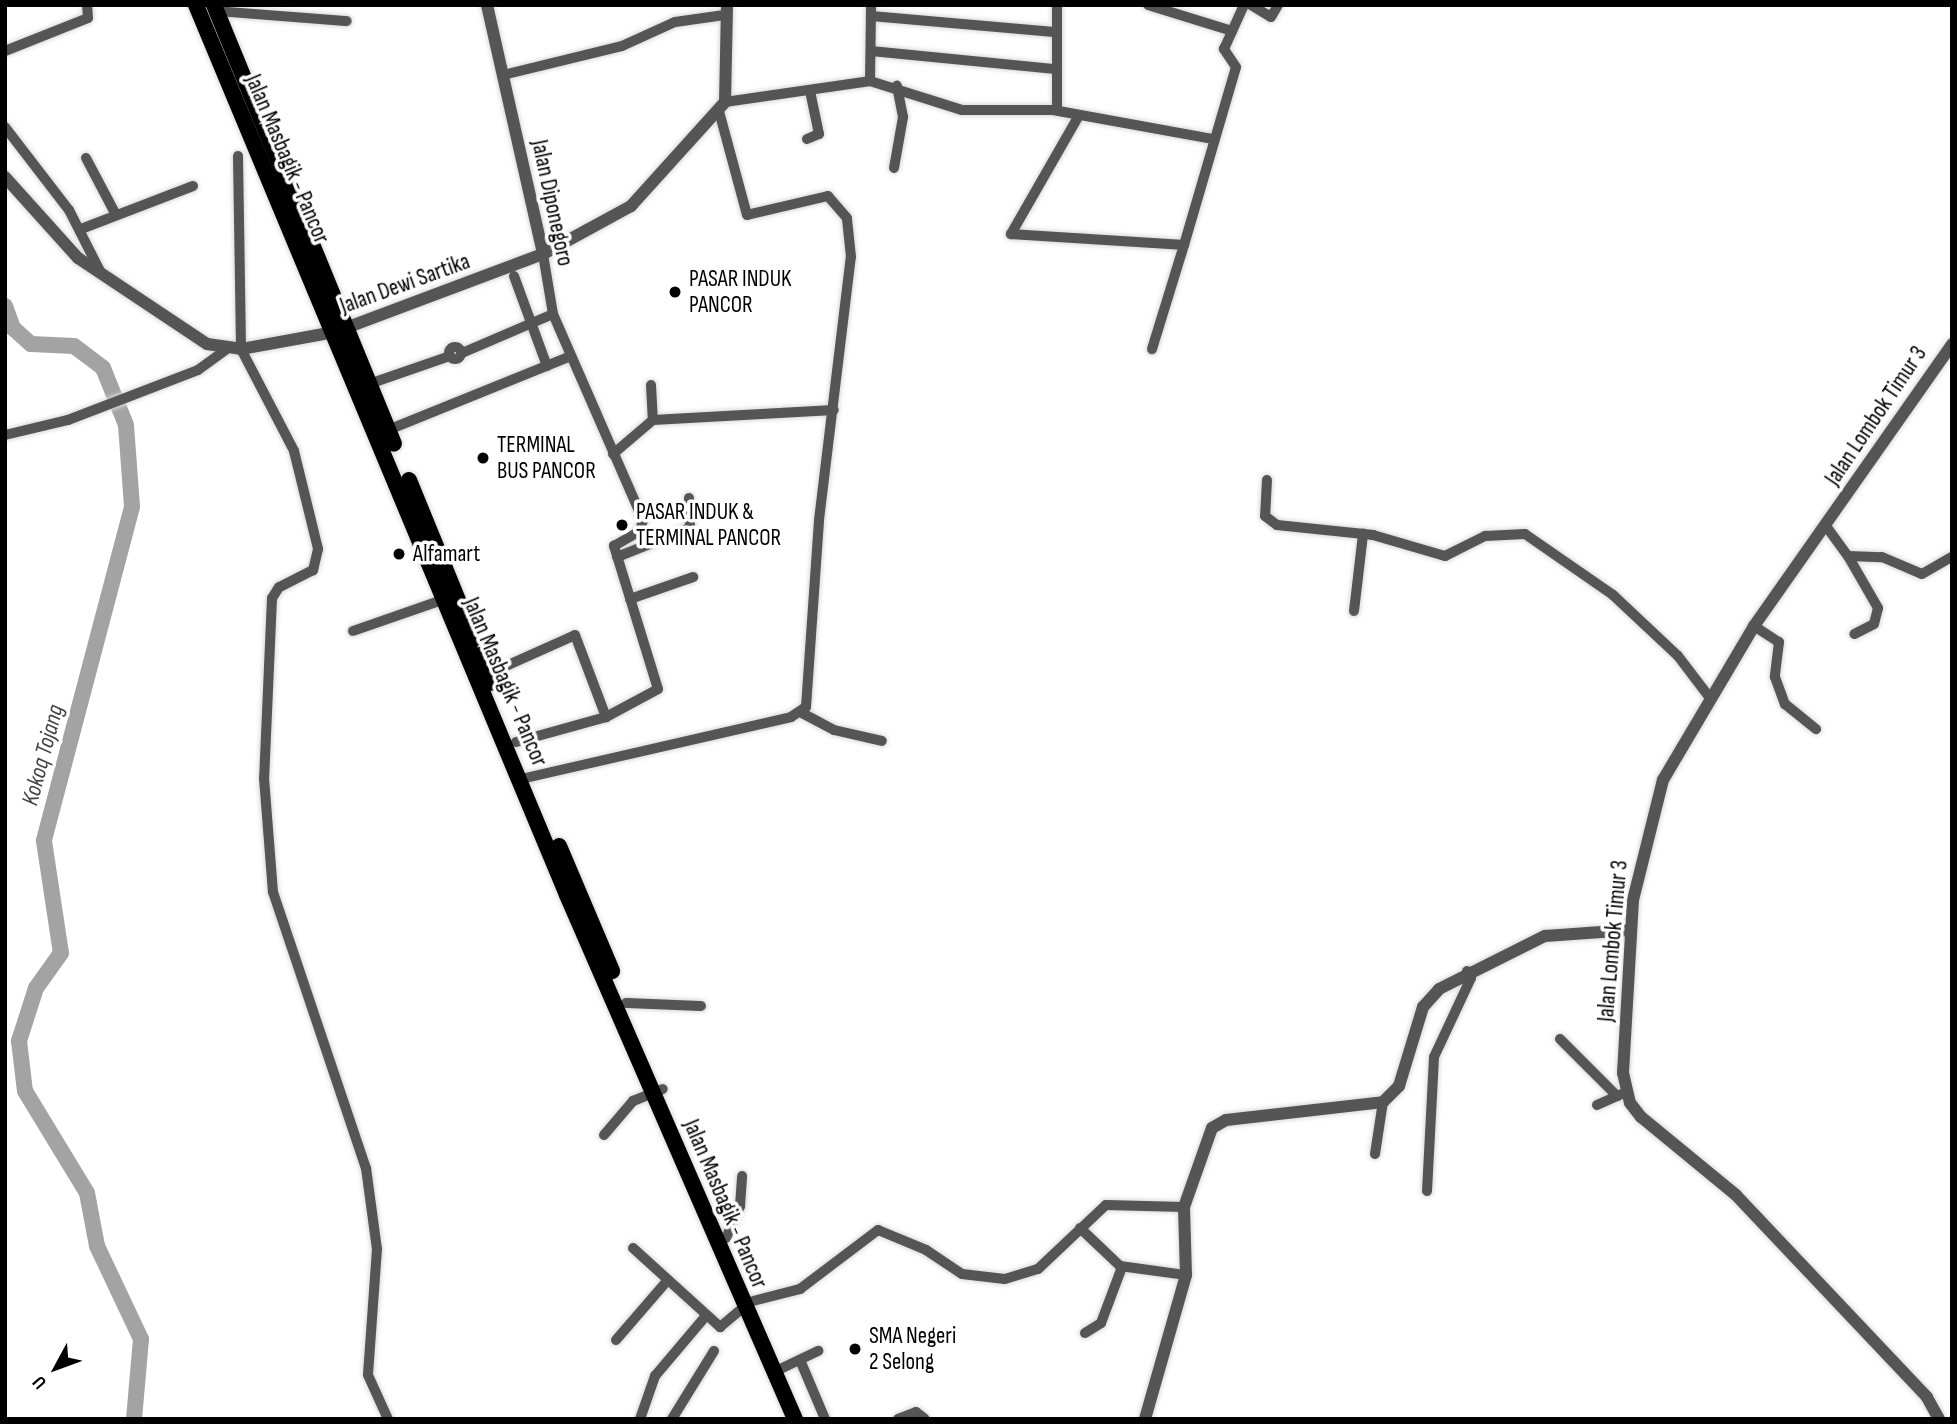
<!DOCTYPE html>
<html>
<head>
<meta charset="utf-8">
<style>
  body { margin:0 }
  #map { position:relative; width:1957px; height:1424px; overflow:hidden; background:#fff; font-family:"Sofia Sans Condensed",sans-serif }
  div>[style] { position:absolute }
  .river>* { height:16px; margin:-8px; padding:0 8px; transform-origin:8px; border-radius:8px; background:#a3a3a3 }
  .roads { filter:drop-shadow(0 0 2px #dbdbdb) drop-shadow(0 0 2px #dbdbdb) }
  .minor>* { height:10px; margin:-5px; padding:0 5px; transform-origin:5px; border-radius:5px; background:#555 }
  .minor>.ring { margin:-5px; padding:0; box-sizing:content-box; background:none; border:10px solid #555; border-radius:50% }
  .tertiary>* { height:12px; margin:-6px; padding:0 6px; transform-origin:6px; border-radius:6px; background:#555 }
  .primary>* { height:16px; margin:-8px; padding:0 8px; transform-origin:8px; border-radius:8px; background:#000 }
  .dots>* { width:19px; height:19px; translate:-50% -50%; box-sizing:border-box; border:4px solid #fff; border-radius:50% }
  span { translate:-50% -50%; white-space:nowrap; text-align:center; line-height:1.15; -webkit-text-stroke:7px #fff; paint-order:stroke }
  .street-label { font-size:23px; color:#000 }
  .poi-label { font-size:23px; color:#000 }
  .left { translate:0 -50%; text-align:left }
  .water-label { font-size:24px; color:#444; font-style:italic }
  .frame { position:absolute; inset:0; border:7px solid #000; pointer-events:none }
  .north { position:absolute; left:21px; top:1333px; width:70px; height:70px; -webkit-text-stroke:5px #fff; paint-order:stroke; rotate:229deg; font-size:19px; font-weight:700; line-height:28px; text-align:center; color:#000 }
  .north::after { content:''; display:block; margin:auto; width:24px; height:32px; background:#000; clip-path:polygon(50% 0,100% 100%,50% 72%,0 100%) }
</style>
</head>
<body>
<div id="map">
  <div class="river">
    <i style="left:5px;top:306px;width:23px;rotate:70deg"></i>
    <i style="left:13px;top:328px;width:24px;rotate:42deg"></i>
    <i style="left:31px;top:344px;width:43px;rotate:2.7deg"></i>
    <i style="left:74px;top:346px;width:36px;rotate:37deg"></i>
    <i style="left:103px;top:368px;width:61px;rotate:68deg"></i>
    <i style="left:126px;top:425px;width:82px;rotate:85.8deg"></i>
    <i style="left:132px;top:507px;width:345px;rotate:104.8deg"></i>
    <i style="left:44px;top:841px;width:113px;rotate:81.4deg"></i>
    <i style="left:61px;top:953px;width:43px;rotate:125.5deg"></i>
    <i style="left:36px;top:988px;width:56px;rotate:107.8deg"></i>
    <i style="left:19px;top:1041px;width:50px;rotate:83.2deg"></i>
    <i style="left:25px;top:1091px;width:119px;rotate:58.7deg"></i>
    <i style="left:87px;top:1193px;width:54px;rotate:79.3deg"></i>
    <i style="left:97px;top:1246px;width:103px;rotate:64.7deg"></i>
    <i style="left:141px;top:1339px;width:80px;rotate:95deg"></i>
  </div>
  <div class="roads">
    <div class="minor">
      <i style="left:1057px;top:5px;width:105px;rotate:90deg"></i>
      <i style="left:1148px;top:5px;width:88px;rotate:17.2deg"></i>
      <i style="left:1251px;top:5px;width:23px;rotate:31deg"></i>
      <i style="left:1271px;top:17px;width:14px;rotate:-60deg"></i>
      <i style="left:216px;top:11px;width:131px;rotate:4.4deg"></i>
      <i style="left:871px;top:16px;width:184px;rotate:5deg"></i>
      <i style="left:5px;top:51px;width:89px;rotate:-21.7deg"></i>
      <i style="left:88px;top:18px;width:13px;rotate:-94deg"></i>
      <i style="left:871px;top:51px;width:183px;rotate:5.6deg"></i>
      <i style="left:503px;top:75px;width:122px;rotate:-13.7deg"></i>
      <i style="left:622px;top:46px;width:58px;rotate:-24.4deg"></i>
      <i style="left:675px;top:22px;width:50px;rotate:-8deg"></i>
      <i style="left:870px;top:81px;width:96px;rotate:17.5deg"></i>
      <i style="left:962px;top:110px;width:91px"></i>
      <i style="left:1053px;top:110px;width:163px;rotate:10.3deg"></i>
      <i style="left:725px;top:102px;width:147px;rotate:-8.2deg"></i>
      <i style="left:870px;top:81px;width:76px;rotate:-89.2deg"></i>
      <i style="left:1078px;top:117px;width:135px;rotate:119.8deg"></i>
      <i style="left:1011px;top:234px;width:173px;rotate:3.6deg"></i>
      <i style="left:1184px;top:245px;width:109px;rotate:107.1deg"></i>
      <i style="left:5px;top:127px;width:105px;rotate:52.4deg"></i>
      <i style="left:69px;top:210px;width:71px;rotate:63.1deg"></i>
      <i style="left:807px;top:139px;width:13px;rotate:-23deg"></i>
      <i style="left:819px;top:134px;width:44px;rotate:-101.8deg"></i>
      <i style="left:238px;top:156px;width:193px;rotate:89.1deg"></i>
      <i style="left:241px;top:349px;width:115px;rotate:62.5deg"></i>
      <i style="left:294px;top:451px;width:101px;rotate:76.2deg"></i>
      <i style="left:318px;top:549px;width:22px;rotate:103deg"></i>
      <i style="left:313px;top:570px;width:38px;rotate:153deg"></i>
      <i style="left:279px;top:587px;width:13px;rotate:122deg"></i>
      <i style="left:272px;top:598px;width:180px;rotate:92.5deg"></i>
      <i style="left:264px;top:778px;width:114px;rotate:85.5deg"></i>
      <i style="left:273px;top:892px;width:291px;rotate:71.4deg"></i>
      <i style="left:366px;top:1168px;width:82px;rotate:82.3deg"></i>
      <i style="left:377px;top:1249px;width:126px;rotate:94.1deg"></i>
      <i style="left:368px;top:1375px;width:48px;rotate:65.6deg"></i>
      <i style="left:86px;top:158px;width:64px;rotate:62.2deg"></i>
      <i style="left:894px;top:168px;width:52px;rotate:-80deg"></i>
      <i style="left:903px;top:117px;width:32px;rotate:-101deg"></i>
      <i style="left:81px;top:229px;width:120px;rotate:-21deg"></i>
      <i style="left:1184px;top:245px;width:185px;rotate:-73.7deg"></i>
      <i style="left:1236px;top:67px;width:22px;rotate:-124deg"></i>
      <i style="left:1224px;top:49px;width:48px;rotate:-65.6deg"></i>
      <i style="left:514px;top:276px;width:96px;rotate:69.9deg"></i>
      <i class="ring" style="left:449px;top:347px;width:2px;height:2px"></i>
      <i style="left:462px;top:353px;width:99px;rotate:-23.2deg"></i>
      <i style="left:553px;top:314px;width:61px;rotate:-99.5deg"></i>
      <i style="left:369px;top:384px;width:86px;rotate:-19.1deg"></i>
      <i style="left:651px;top:385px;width:35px;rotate:87deg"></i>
      <i style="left:653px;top:420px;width:181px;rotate:-3.2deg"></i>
      <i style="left:388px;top:430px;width:197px;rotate:-22deg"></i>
      <i style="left:5px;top:435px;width:65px;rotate:-13.4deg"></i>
      <i style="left:68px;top:420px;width:139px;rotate:-21deg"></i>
      <i style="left:198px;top:370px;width:34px;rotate:-36deg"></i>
      <i style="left:613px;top:454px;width:52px;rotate:-40.4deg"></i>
      <i style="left:1267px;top:480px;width:36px;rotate:93deg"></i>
      <i style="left:1265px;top:516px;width:15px;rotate:37deg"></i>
      <i style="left:1277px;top:525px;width:97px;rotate:5.9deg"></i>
      <i style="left:1373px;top:535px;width:75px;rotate:16.3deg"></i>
      <i style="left:1445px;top:556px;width:45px;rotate:-26.6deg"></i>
      <i style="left:1485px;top:536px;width:40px;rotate:-2.9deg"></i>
      <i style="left:1525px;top:534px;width:107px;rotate:34.7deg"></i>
      <i style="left:1613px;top:595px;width:89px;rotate:43.2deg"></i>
      <i style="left:1678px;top:656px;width:53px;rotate:52.7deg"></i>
      <i style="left:1826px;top:526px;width:37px;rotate:54deg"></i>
      <i style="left:1848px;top:556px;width:34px;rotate:2deg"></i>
      <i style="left:1882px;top:557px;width:43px;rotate:23deg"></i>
      <i style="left:1922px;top:574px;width:34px;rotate:-30deg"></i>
      <i style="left:1848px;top:556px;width:60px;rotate:60deg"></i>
      <i style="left:1878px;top:608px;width:16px;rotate:104deg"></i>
      <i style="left:1874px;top:624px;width:22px;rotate:153deg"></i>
      <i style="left:617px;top:557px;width:79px;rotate:-21.7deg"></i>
      <i style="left:690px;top:528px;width:30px;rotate:-92deg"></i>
      <i style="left:630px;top:599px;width:67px;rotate:-19.2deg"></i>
      <i style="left:1354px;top:611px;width:78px;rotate:-83.3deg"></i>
      <i style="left:1754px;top:626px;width:30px;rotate:33deg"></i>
      <i style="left:1779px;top:642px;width:35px;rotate:97deg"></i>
      <i style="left:1775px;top:677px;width:29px;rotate:70deg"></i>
      <i style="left:1785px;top:704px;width:40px;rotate:39deg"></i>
      <i style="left:353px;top:631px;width:97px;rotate:-19.2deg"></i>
      <i style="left:488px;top:674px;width:95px;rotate:-24.1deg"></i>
      <i style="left:575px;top:635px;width:88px;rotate:69.3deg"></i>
      <i style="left:802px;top:713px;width:36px;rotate:28deg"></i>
      <i style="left:834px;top:730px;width:49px;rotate:12.9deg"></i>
      <i style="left:516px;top:742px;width:93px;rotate:-15.5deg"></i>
      <i style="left:606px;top:717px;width:59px;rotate:-28.3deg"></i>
      <i style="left:658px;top:689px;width:150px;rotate:-107.1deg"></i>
      <i style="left:614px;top:546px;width:30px;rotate:-30deg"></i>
      <i style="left:640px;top:531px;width:11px;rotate:-75deg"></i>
      <i style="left:643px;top:520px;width:225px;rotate:-113.6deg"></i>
      <i style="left:521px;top:779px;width:277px;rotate:-12.9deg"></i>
      <i style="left:791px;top:717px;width:18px;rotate:-34deg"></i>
      <i style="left:806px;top:707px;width:187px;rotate:-86deg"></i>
      <i style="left:819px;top:520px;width:265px;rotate:-83.1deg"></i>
      <i style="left:851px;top:257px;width:39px;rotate:-96deg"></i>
      <i style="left:847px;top:218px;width:29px;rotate:-131deg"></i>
      <i style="left:828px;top:196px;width:83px;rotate:166.8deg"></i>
      <i style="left:747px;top:215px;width:108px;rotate:-105.1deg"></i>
      <i style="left:626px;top:1003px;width:75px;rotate:2.3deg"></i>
      <i style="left:1560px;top:1039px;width:81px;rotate:45deg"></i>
      <i style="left:1597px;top:1105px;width:27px;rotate:-24deg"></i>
      <i style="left:604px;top:1135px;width:45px;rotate:-49.5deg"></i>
      <i style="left:633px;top:1101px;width:32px;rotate:-22deg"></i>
      <i style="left:1375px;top:1154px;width:53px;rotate:-81.3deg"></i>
      <i style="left:1427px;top:1191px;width:134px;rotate:-87deg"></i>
      <i style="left:1434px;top:1057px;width:87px;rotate:-64.9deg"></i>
      <i style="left:1471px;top:978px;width:8px;rotate:-120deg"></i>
      <i style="left:1080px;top:1228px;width:55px;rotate:43.5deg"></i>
      <i style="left:1120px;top:1266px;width:67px;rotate:7.8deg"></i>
      <i style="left:726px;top:1238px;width:35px;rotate:-66deg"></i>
      <i style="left:740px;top:1206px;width:30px;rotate:-86deg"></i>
      <i style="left:633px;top:1248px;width:118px;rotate:42.2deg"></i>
      <i style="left:720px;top:1327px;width:31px;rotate:-40deg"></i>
      <i style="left:753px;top:1301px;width:49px;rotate:-14.3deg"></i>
      <i style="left:800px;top:1289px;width:98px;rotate:-37.1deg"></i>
      <i style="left:878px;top:1230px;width:52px;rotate:22.6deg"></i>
      <i style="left:926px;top:1250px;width:43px;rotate:33.7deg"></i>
      <i style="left:962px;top:1274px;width:43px;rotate:6.6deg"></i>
      <i style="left:1005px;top:1279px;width:34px;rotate:-17deg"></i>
      <i style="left:1038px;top:1269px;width:93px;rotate:-43.3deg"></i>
      <i style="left:1106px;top:1205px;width:78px;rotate:1.5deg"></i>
      <i style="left:1085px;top:1333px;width:19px;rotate:-32deg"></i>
      <i style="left:1101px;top:1323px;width:60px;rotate:-69.4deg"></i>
      <i style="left:616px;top:1340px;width:77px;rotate:-49.2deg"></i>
      <i style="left:800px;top:1360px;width:64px;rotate:67deg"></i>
      <i style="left:776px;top:1371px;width:47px;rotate:-25.5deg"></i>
      <i style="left:640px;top:1419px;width:46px;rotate:-70.8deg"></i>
      <i style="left:655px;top:1376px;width:76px;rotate:-49.8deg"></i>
      <i style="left:672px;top:1419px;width:80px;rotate:-58.3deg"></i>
      <i style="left:898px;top:1419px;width:19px;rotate:-21deg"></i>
      <i style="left:916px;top:1412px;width:11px;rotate:38deg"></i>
    </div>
    <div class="tertiary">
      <i style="left:487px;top:5px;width:255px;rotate:77.3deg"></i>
      <i style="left:5px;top:177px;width:109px;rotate:48deg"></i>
      <i style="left:78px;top:258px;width:155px;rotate:33.7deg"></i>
      <i style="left:207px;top:344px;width:34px;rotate:8deg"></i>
      <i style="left:241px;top:349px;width:96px;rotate:-10.3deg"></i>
      <i style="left:335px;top:332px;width:222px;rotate:-20.6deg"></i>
      <i style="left:543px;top:254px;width:100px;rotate:-28.6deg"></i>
      <i style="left:631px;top:206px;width:140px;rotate:-47.9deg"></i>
      <i style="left:725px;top:102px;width:97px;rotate:-88.8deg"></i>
      <i style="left:1145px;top:1419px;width:150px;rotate:-74.1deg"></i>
      <i style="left:1186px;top:1275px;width:68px;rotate:-91.7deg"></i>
      <i style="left:1184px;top:1207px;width:84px;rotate:-70.5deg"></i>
      <i style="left:1212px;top:1128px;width:16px;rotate:-30deg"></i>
      <i style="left:1226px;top:1120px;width:158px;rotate:-6.5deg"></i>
      <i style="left:1383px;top:1102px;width:23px;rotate:-45deg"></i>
      <i style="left:1399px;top:1086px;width:83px;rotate:-73.1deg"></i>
      <i style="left:1423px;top:1007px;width:24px;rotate:-48deg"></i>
      <i style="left:1439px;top:989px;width:119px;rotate:-26.6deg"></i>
      <i style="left:1545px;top:936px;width:85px;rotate:-4deg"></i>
      <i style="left:1939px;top:1419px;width:25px;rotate:-119deg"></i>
      <i style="left:1927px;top:1397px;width:278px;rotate:-133.4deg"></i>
      <i style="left:1736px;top:1195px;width:123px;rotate:-140.6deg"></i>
      <i style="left:1641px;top:1117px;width:18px;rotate:-128deg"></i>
      <i style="left:1630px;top:1103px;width:31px;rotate:-103deg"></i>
      <i style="left:1623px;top:1073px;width:173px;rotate:-86.7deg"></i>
      <i style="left:1633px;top:900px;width:124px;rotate:-76deg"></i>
      <i style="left:1663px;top:780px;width:179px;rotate:-59.4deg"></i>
      <i style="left:1754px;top:626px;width:345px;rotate:-54.9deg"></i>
    </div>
    <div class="primary">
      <i style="left:196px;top:5px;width:964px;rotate:67.37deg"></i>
      <i style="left:567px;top:895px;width:571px;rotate:66.49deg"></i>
      <i style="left:214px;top:5px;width:474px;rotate:67.7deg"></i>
      <i style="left:409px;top:480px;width:219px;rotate:67.8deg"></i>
      <i style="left:559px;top:846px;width:136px;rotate:67deg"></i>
    </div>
  </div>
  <div class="dots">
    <i style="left:675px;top:292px;background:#000"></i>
    <i style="left:483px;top:458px;background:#000"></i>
    <i style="left:622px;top:525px;background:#000"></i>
    <i style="left:399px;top:554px;background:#000"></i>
    <i style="left:855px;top:1349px;background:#000"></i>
  </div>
  <div class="street-label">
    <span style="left:287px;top:159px;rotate:67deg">Jalan Masbagik - Pancor</span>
    <span style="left:552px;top:203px;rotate:78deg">Jalan Diponegoro</span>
    <span style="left:405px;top:284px;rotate:-20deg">Jalan Dewi Sartika</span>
    <span style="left:1876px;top:416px;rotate:-56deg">Jalan Lombok Timur 3</span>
    <span style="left:505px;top:682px;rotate:67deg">Jalan Masbagik - Pancor</span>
    <span style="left:1613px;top:941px;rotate:-85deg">Jalan Lombok Timur 3</span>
    <span style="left:725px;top:1204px;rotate:67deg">Jalan Masbagik - Pancor</span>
  </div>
  <div class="poi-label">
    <span class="left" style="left:689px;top:292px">PASAR INDUK<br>PANCOR</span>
    <span class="left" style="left:497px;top:458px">TERMINAL<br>BUS PANCOR</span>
    <span class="left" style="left:636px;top:525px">PASAR INDUK &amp;<br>TERMINAL PANCOR</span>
    <span class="left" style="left:413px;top:554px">Alfamart</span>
    <span class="left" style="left:869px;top:1349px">SMA Negeri<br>2 Selong</span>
  </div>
  <div class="water-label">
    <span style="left:43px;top:755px;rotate:-75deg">Kokoq Tojang</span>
  </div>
  <div class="frame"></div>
  <div class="north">U</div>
</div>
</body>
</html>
